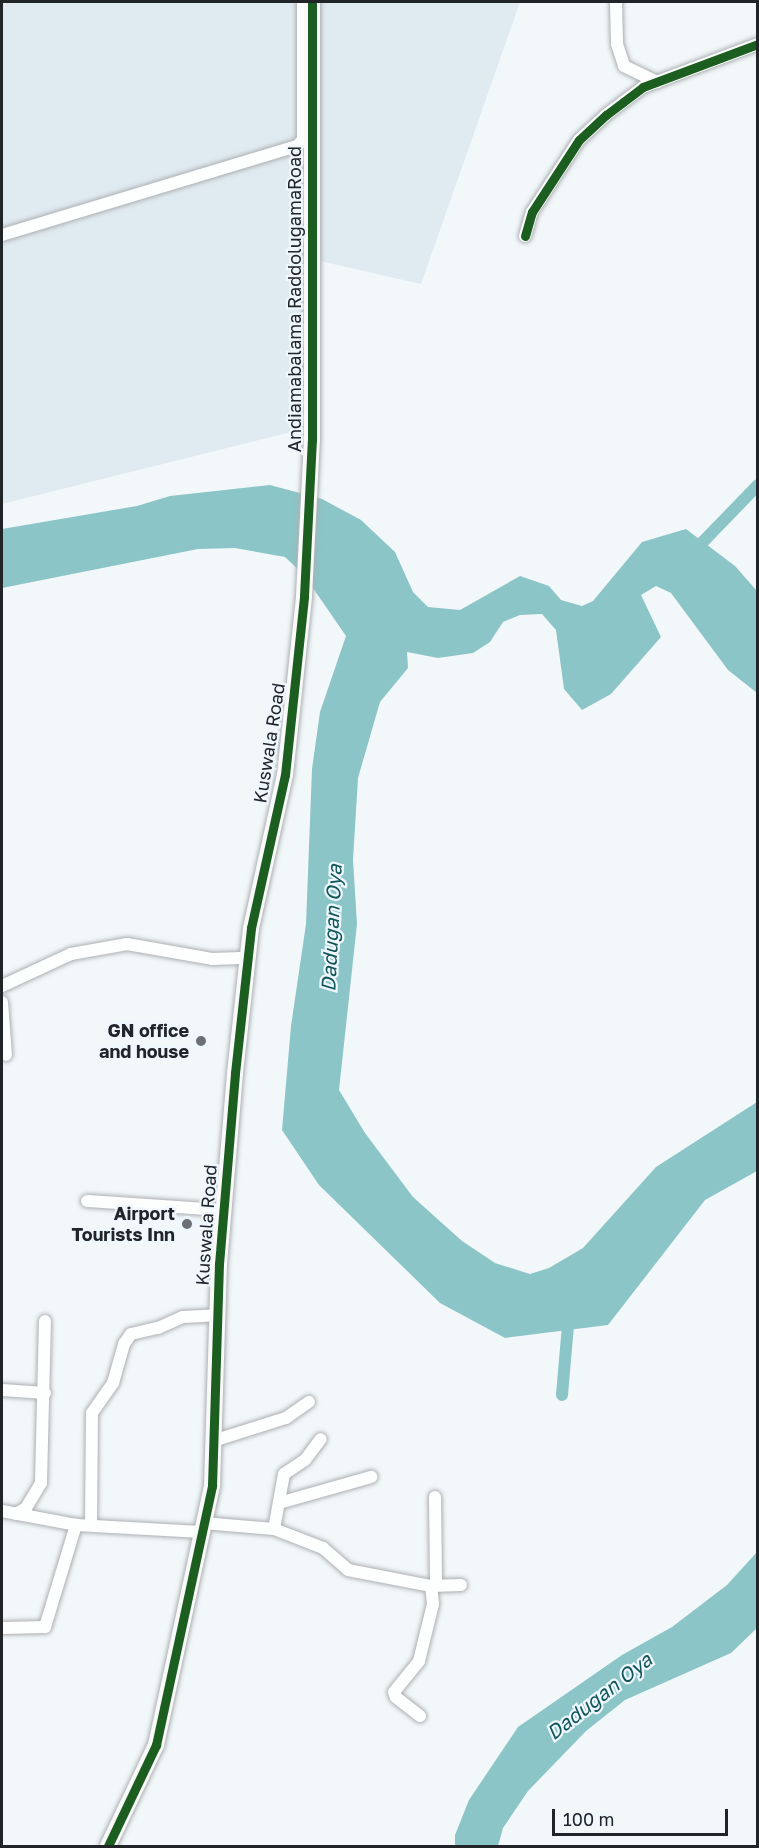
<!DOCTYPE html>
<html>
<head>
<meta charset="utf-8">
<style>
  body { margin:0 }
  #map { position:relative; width:759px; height:1848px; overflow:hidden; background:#f2f7fa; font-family:"Golos Text",sans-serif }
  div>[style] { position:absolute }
  .built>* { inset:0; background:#dfeaf1 }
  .water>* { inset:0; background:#8cc5c7 }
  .canal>* { height:12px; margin:-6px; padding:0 6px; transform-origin:6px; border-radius:6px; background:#8cc5c7 }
  .roads { filter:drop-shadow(0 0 2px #acb0b2) drop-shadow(0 0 2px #acb0b2) }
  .street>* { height:12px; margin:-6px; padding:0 6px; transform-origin:6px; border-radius:6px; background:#fdfefe }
  .secondary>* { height:16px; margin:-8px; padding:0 8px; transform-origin:8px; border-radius:8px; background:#faf9fa }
  .cycleway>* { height:9px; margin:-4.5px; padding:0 4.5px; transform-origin:4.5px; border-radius:4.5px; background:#1b5e20 }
  .dots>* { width:16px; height:16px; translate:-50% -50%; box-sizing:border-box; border:3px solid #eff7fe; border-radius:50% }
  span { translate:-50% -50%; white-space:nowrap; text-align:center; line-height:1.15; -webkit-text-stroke:4.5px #eff7fe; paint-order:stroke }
  .street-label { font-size:18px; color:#222528 }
  .poi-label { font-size:18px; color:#222528; font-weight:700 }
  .right { translate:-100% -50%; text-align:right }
  .water-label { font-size:20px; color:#115658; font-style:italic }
  .frame { position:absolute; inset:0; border:3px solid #222528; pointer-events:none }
  .scale { position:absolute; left:552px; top:1809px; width:176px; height:27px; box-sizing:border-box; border:3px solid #222528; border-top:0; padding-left:8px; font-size:18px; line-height:21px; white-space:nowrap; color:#222528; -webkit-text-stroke:4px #eff7fe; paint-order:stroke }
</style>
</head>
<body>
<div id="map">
  <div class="built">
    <i style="clip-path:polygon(2px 2px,520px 2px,421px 284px,311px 259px,303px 429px,2px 504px)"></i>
  </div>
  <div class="water">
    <i style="clip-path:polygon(270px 485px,322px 499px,361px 520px,395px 552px,413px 592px,428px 607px,460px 610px,520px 576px,549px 586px,561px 600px,582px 606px,593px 601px,642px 542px,686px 529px,735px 566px,757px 591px,757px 693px,728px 670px,671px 593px,656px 586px,641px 595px,661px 637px,611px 694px,582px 710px,564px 689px,556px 630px,542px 614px,520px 615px,503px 622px,490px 642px,473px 653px,438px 658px,407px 652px,408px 668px,380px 702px,358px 778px,353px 860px,357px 924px,339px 1090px,365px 1133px,413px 1197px,462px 1241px,495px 1263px,530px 1274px,549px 1268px,583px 1248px,656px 1167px,757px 1102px,757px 1171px,705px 1200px,608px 1325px,505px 1338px,440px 1303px,319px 1185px,282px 1130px,291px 1026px,306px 924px,312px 769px,320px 712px,346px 636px,304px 575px,285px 557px,235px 548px,198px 549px,2px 588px,2px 529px,137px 506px,170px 496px)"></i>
    <i style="clip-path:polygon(757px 1552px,757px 1628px,731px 1653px,625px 1700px,586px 1731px,528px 1791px,503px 1828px,498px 1846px,455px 1846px,455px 1835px,469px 1800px,518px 1727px,622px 1655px,672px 1627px,727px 1585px)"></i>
  </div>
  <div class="canal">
    <i style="left:694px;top:551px;width:92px;rotate:-45.9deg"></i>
    <i style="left:562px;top:1395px;width:81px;rotate:-85.1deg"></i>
  </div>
  <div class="roads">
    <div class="street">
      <i style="left:616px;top:2px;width:42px;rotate:88.6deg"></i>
      <i style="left:617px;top:44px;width:23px;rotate:72deg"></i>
      <i style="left:624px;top:66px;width:37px;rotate:26deg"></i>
      <i style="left:2px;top:235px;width:308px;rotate:-16.8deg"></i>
      <i style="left:297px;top:146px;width:8px;rotate:-45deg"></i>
      <i style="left:303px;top:140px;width:138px;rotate:-90deg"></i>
      <i style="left:525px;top:236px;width:25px;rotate:-74deg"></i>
      <i style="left:532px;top:212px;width:86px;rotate:-56.9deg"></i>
      <i style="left:579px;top:140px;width:37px;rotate:-43deg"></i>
      <i style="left:606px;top:115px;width:46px;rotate:-37.1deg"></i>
      <i style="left:643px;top:87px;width:123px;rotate:-20.5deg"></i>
      <i style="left:2px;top:986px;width:76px;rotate:-24.9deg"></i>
      <i style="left:71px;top:954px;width:57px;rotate:-10.1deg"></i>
      <i style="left:127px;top:944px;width:86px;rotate:10deg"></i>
      <i style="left:212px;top:959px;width:36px;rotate:-2deg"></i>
      <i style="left:2px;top:1002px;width:53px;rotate:85.7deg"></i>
      <i style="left:87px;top:1201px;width:136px;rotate:3.8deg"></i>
      <i style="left:2px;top:1390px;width:43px;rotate:4deg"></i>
      <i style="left:213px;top:1441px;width:77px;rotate:-17.5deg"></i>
      <i style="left:286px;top:1418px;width:28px;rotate:-35deg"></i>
      <i style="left:435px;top:1497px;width:88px;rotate:89.3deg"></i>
      <i style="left:279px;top:1503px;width:96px;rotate:-15.8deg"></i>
      <i style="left:2px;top:1511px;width:75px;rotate:10.7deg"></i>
      <i style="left:76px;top:1525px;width:125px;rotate:3.2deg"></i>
      <i style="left:16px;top:1514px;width:12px;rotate:-31deg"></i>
      <i style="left:26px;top:1508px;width:29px;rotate:-59deg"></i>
      <i style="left:41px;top:1483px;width:162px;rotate:-88.6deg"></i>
      <i style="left:203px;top:1523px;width:71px;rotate:4.8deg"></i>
      <i style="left:274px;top:1529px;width:53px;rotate:21.2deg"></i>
      <i style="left:323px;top:1548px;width:33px;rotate:41deg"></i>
      <i style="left:348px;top:1570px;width:85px;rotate:10.9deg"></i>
      <i style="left:431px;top:1586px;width:30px;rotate:-2deg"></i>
      <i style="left:91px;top:1525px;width:112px;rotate:-89.5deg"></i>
      <i style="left:92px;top:1413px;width:37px;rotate:-55deg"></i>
      <i style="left:113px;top:1383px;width:41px;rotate:-74.2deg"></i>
      <i style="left:124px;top:1344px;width:12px;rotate:-55deg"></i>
      <i style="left:131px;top:1334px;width:28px;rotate:-13deg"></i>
      <i style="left:158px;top:1328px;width:27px;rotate:-24deg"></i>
      <i style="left:183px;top:1317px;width:34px;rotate:-3deg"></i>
      <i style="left:274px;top:1529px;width:56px;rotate:-79.7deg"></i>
      <i style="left:284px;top:1474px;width:25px;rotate:-34deg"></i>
      <i style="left:305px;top:1460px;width:26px;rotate:-53deg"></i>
      <i style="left:2px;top:1628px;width:43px;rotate:-1.3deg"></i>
      <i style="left:45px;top:1627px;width:107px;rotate:-73.1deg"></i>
      <i style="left:420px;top:1716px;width:31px;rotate:-142deg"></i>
      <i style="left:396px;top:1697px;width:5px;rotate:-112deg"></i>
      <i style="left:394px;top:1692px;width:40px;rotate:-51deg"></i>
      <i style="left:419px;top:1661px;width:59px;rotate:-76.2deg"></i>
      <i style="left:433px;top:1604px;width:18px;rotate:-96deg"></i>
    </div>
    <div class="secondary">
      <i style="left:108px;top:1846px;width:112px;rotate:-64.6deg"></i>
      <i style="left:156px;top:1745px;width:265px;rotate:-77.8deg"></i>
      <i style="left:212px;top:1486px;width:222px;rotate:-88.2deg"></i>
      <i style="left:219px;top:1264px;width:192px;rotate:-85.2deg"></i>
      <i style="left:235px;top:1073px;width:146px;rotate:-83.7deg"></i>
      <i style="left:251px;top:928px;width:157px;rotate:-77.5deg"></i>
      <i style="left:285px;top:775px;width:180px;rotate:-83.9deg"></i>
      <i style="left:304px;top:596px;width:156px;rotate:-87.1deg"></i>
      <i style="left:312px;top:440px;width:438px;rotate:-90deg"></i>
    </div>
  </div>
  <div class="cycleway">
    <i style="left:525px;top:236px;width:25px;rotate:-74deg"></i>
    <i style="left:532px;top:212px;width:86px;rotate:-56.9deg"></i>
    <i style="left:579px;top:140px;width:37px;rotate:-43deg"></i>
    <i style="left:606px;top:115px;width:46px;rotate:-37.1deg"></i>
    <i style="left:643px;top:87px;width:123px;rotate:-20.5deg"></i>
    <i style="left:108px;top:1846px;width:112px;rotate:-64.6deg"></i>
    <i style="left:156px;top:1745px;width:265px;rotate:-77.8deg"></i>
    <i style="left:212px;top:1486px;width:222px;rotate:-88.2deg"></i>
    <i style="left:219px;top:1264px;width:192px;rotate:-85.2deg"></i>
    <i style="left:235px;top:1073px;width:146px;rotate:-83.7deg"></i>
    <i style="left:251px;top:928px;width:157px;rotate:-77.5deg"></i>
    <i style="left:285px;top:775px;width:180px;rotate:-83.9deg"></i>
    <i style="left:304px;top:596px;width:156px;rotate:-87.1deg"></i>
    <i style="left:312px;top:440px;width:438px;rotate:-90deg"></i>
  </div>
  <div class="dots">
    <i style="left:201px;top:1041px;background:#6b6e72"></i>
    <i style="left:187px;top:1224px;background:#6b6e72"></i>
  </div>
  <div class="street-label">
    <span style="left:294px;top:299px;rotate:-90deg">Andiamabalama RaddolugamaRoad</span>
    <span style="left:269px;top:743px;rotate:-81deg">Kuswala Road</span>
    <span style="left:206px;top:1225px;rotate:-86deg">Kuswala Road</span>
  </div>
  <div class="poi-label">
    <span class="right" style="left:189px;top:1041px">GN office<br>and house</span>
    <span class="right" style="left:175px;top:1224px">Airport<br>Tourists Inn</span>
  </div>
  <div class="water-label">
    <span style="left:331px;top:928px;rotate:-87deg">Dadugan Oya</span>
    <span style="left:599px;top:1696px;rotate:-38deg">Dadugan Oya</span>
  </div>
  <div class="frame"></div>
  <div class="scale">100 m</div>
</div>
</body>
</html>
